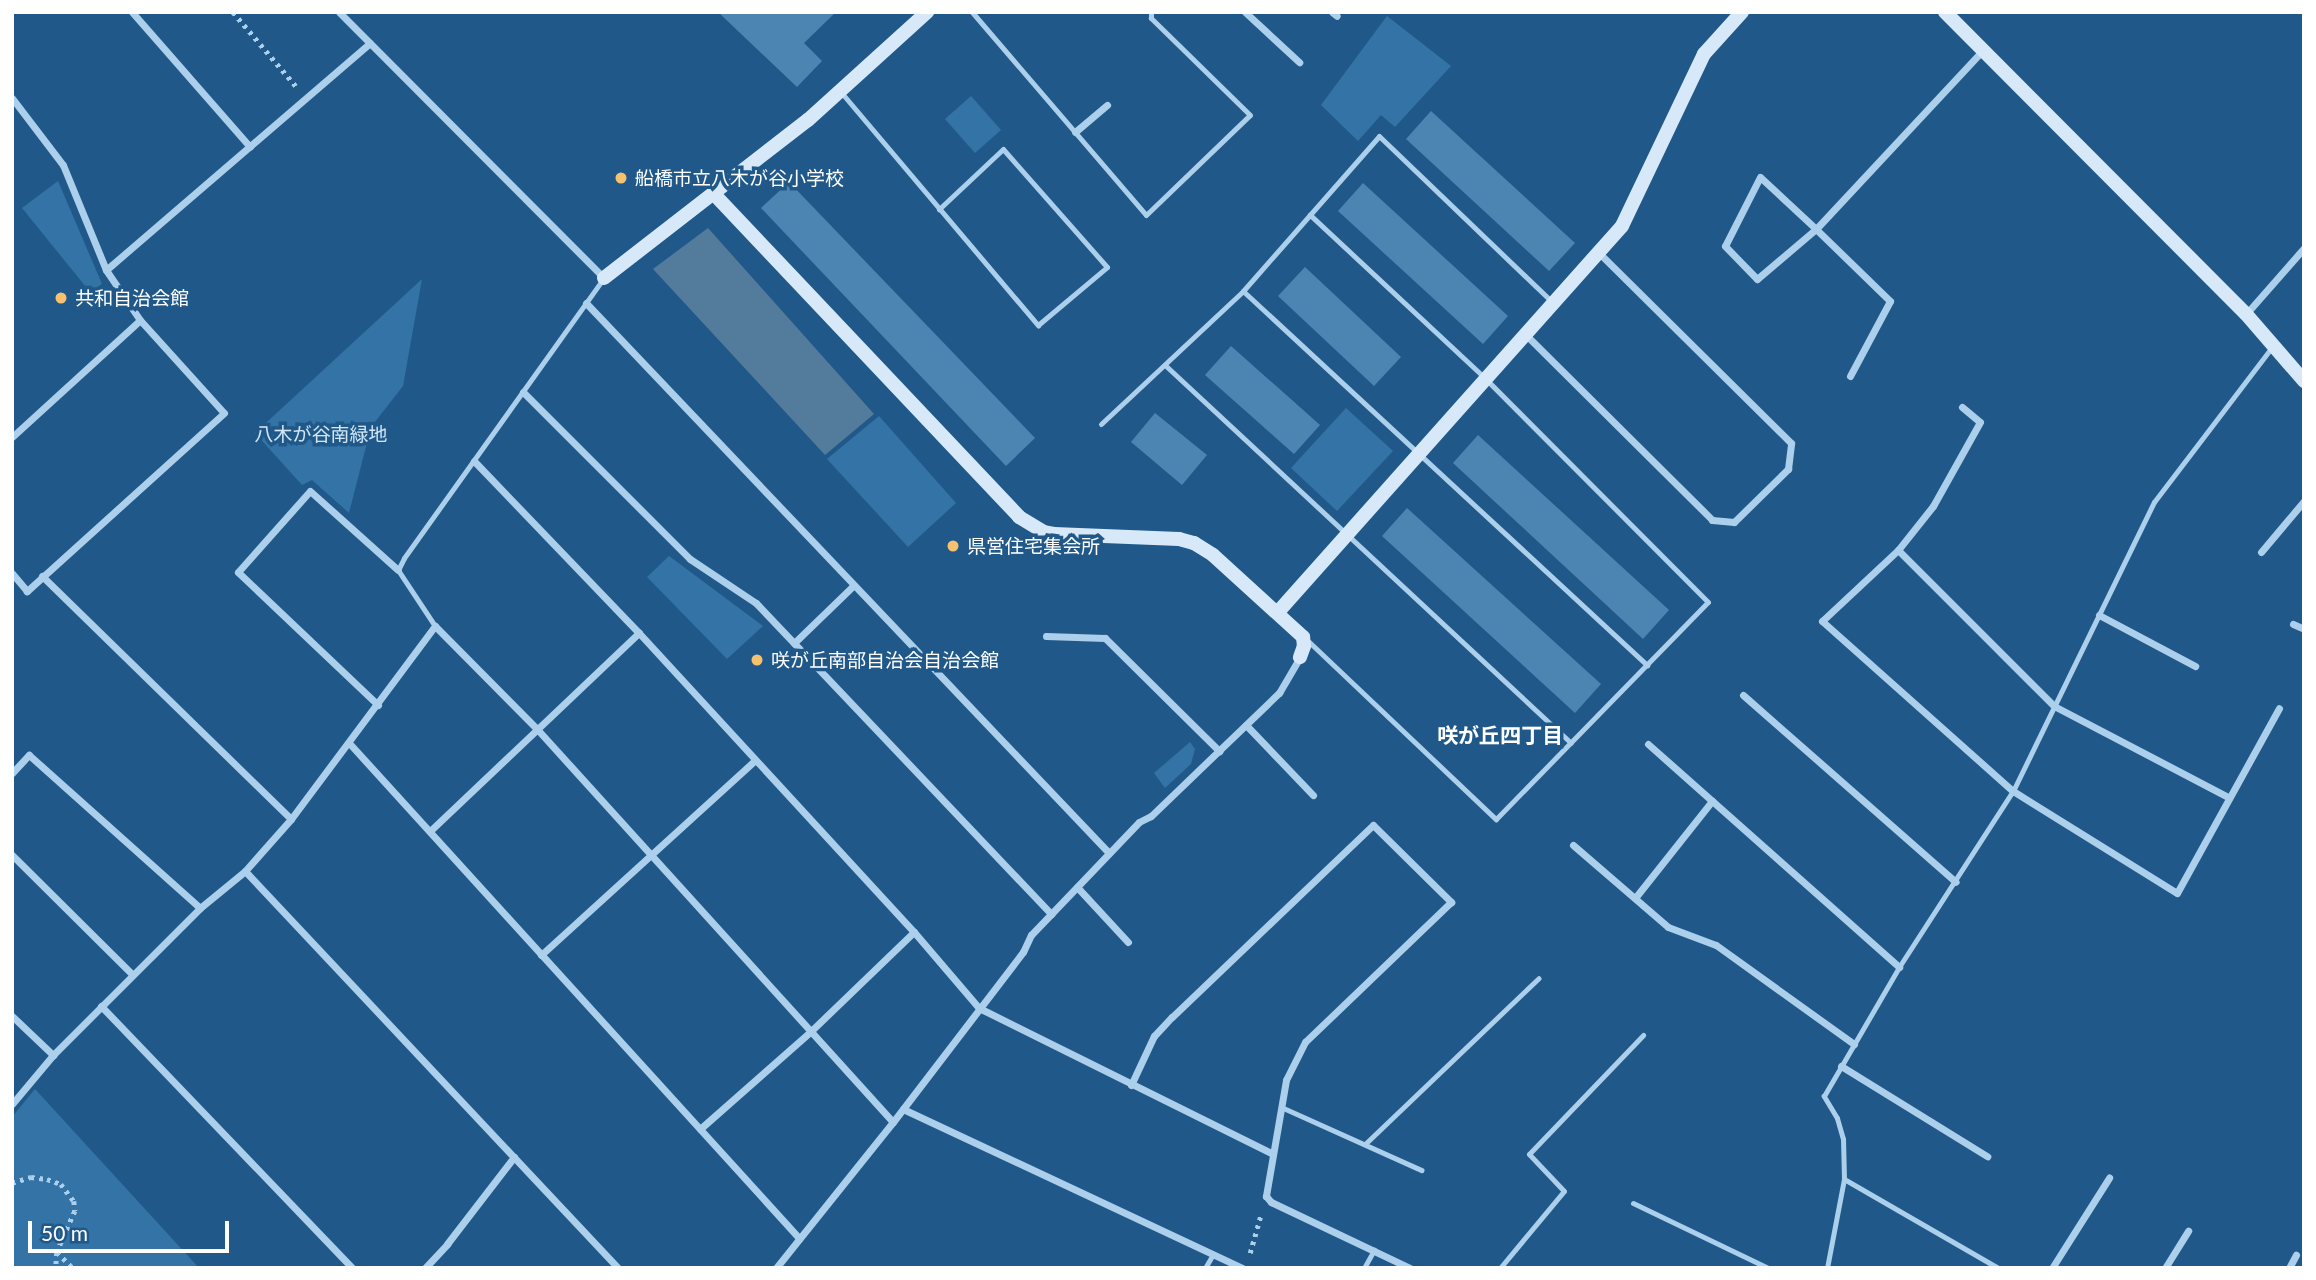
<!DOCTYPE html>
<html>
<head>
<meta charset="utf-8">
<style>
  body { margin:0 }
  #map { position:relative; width:2316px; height:1280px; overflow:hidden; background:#205989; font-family:Lato,"Noto Sans JP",sans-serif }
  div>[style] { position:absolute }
  .green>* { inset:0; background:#3473a6 }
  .water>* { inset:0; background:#537b9c }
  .building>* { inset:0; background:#4d85b2 }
  .path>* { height:4.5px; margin-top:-2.25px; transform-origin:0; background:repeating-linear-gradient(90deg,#accfeb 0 3.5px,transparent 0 8.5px) }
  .lane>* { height:5px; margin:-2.5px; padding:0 2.5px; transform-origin:2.5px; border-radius:2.5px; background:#accfeb }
  .street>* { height:7px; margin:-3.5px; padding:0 3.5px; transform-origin:3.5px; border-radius:3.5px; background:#accfeb }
  .secondary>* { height:14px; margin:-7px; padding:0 7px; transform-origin:7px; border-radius:7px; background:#d7e9f8 }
  .dots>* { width:19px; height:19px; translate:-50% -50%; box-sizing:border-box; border:4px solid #205989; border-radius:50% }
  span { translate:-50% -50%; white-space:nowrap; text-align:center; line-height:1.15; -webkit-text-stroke:7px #205989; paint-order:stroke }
  .poi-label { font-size:19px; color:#fff }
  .left { translate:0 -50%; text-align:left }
  .park-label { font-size:19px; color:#d1e7f8 }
  .neighbourhood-label { font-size:21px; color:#fff; font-weight:700 }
  .frame { position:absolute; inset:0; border:14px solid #fff; pointer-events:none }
  .scale { position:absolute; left:28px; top:1221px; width:201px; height:32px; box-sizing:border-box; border:4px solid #fff; border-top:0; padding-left:9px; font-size:21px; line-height:24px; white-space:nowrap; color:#fff; -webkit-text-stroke:5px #205989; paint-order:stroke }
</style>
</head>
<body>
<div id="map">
  <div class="green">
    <i style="clip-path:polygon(1387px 16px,1451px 66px,1395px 127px,1381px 115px,1358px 141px,1321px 105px)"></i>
    <i style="clip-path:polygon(971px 96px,1001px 130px,975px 153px,945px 119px)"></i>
    <i style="clip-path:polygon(58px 181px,102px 284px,90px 292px,22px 208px)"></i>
    <i style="clip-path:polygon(422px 279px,403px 386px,371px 427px,349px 513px,312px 480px,302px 485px,255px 433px)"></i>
    <i style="clip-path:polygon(1346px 408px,1393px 451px,1337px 511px,1291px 468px)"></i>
    <i style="clip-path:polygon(879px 416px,956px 503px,908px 547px,827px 459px)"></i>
    <i style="clip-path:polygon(669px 556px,763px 626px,727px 659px,647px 577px)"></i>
    <i style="clip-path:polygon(1190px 742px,1195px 749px,1191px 764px,1165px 788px,1154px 773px)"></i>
    <i style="clip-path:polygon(35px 1089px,199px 1268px,12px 1268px,12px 1117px)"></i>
  </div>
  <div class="water">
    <i style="clip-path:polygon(708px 228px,874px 414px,825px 455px,653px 269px)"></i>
  </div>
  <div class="building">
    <i style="clip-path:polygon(718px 12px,836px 12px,804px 43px,822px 61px,797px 87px)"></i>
    <i style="clip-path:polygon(1431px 111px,1575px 243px,1549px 271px,1406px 139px)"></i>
    <i style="clip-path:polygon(789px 182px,1035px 438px,1006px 466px,761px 208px)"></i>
    <i style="clip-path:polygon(1363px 183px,1508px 316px,1483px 344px,1338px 211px)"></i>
    <i style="clip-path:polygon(1305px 267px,1401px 357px,1374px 386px,1278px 296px)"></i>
    <i style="clip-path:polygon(1231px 346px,1320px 425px,1294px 454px,1205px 375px)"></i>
    <i style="clip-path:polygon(1155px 413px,1207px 455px,1182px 485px,1131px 442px)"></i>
    <i style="clip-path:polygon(1478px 435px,1669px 610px,1643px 639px,1453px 463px)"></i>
    <i style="clip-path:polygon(1407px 508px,1601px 684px,1575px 713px,1382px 536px)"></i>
  </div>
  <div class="path">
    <i style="left:233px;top:12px;width:97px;rotate:49.6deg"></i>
    <i style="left:12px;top:1183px;width:20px;rotate:-18deg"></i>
    <i style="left:31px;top:1177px;width:16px;rotate:7deg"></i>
    <i style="left:47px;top:1179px;width:15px;rotate:20deg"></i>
    <i style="left:61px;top:1184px;width:21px;rotate:53deg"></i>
    <i style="left:74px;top:1201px;width:10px;rotate:84deg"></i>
    <i style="left:75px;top:1211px;width:45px;rotate:113.7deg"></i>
    <i style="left:57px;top:1252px;width:16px;rotate:94deg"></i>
    <i style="left:57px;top:1252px;width:23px;rotate:45deg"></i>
    <i style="left:1250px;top:1253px;width:41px;rotate:-74.2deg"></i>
  </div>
  <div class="lane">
    <i style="left:972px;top:12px;width:267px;rotate:49.4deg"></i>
    <i style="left:1146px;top:215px;width:144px;rotate:-43.9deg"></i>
    <i style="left:1250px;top:115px;width:139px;rotate:-135.6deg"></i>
    <i style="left:1151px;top:18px;width:6px;rotate:-90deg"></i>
    <i style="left:840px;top:91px;width:307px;rotate:49.8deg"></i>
    <i style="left:1038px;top:325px;width:90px;rotate:-40deg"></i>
    <i style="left:1107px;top:267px;width:157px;rotate:-131.4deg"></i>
    <i style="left:1003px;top:149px;width:88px;rotate:136.8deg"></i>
    <i style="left:1243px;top:291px;width:551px;rotate:42.79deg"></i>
    <i style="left:1166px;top:366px;width:553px;rotate:42.95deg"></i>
    <i style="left:1101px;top:424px;width:195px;rotate:-43.1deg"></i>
    <i style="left:1243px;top:291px;width:206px;rotate:-48.7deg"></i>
    <i style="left:1379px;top:136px;width:241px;rotate:43.8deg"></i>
    <i style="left:435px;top:626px;width:67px;rotate:-123.5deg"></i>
    <i style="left:398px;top:570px;width:13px;rotate:-63deg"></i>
    <i style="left:404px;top:558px;width:341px;rotate:-54.5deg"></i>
    <i style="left:1306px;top:639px;width:262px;rotate:43.5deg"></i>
    <i style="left:1496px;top:819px;width:303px;rotate:-45.7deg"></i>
    <i style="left:1708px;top:602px;width:315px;rotate:-134.9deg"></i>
    <i style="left:1486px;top:379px;width:241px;rotate:-137deg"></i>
    <i style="left:1281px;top:1107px;width:154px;rotate:24.2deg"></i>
    <i style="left:1365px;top:1144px;width:240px;rotate:-43.7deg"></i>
    <i style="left:1844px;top:1179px;width:178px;rotate:30deg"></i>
    <i style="left:1633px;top:1203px;width:150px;rotate:25.7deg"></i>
    <i style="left:1205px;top:1268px;width:16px;rotate:-60deg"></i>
    <i style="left:1364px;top:1268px;width:21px;rotate:-61deg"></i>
    <i style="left:1500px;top:1268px;width:100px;rotate:-50.3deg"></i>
    <i style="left:1564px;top:1191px;width:51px;rotate:-133.4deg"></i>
    <i style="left:1529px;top:1154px;width:165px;rotate:-46.2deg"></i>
    <i style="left:1827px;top:1268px;width:91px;rotate:-79.2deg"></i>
    <i style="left:1844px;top:1179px;width:40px;rotate:-91.4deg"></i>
    <i style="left:1843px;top:1139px;width:22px;rotate:-106deg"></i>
    <i style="left:1837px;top:1118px;width:26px;rotate:-121deg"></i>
    <i style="left:1824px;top:1096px;width:149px;rotate:-59.8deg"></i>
    <i style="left:1899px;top:967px;width:210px;rotate:-57.1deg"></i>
    <i style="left:2013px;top:791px;width:322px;rotate:-64deg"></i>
    <i style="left:2154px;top:502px;width:196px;rotate:-52.7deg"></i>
  </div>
  <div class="street">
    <i style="left:132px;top:12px;width:179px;rotate:48.8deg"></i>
    <i style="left:339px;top:12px;width:375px;rotate:45.1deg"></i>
    <i style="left:1245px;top:12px;width:74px;rotate:42.8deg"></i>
    <i style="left:1332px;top:12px;width:6px;rotate:39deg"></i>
    <i style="left:12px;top:98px;width:84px;rotate:52.7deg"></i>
    <i style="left:63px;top:165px;width:113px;rotate:67.7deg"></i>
    <i style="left:106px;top:270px;width:60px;rotate:55.8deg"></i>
    <i style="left:140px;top:320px;width:125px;rotate:47.9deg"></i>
    <i style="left:224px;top:413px;width:266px;rotate:137.9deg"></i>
    <i style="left:27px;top:591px;width:23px;rotate:-130deg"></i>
    <i style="left:1075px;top:132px;width:42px;rotate:-40.2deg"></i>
    <i style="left:106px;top:270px;width:348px;rotate:-40.7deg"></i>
    <i style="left:586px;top:303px;width:759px;rotate:46.44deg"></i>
    <i style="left:2246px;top:314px;width:88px;rotate:-48.7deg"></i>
    <i style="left:1526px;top:335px;width:262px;rotate:44.8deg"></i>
    <i style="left:1712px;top:520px;width:22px;rotate:5deg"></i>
    <i style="left:1734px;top:522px;width:76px;rotate:-44.5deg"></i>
    <i style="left:1788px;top:469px;width:26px;rotate:-83deg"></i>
    <i style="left:1791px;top:443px;width:270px;rotate:-135.3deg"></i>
    <i style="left:1850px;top:376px;width:85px;rotate:-61.9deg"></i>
    <i style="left:1890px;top:301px;width:103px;rotate:-135.8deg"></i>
    <i style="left:1816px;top:229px;width:76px;rotate:-137.1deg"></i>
    <i style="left:1760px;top:177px;width:77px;rotate:116.9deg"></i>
    <i style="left:1725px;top:246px;width:46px;rotate:45.9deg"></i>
    <i style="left:1757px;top:279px;width:77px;rotate:-40.3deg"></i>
    <i style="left:1816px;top:229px;width:243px;rotate:-47deg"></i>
    <i style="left:523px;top:392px;width:236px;rotate:45deg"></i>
    <i style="left:690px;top:559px;width:79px;rotate:33.7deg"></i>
    <i style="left:756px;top:603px;width:429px;rotate:46.5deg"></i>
    <i style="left:1962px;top:407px;width:23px;rotate:40deg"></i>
    <i style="left:1980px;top:422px;width:96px;rotate:119.2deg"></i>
    <i style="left:1933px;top:506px;width:56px;rotate:128.5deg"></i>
    <i style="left:1898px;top:550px;width:104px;rotate:136.9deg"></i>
    <i style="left:1822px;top:621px;width:256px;rotate:41.7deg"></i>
    <i style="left:2013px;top:791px;width:193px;rotate:31.9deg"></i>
    <i style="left:2177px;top:893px;width:211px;rotate:-61.1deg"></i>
    <i style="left:12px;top:437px;width:173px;rotate:-42.4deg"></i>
    <i style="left:474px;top:461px;width:238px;rotate:46.2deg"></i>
    <i style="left:639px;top:633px;width:406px;rotate:47.4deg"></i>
    <i style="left:914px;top:932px;width:100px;rotate:49.5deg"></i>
    <i style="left:979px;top:1008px;width:328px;rotate:26.4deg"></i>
    <i style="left:1898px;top:550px;width:221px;rotate:45deg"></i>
    <i style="left:2054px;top:706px;width:196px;rotate:27.6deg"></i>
    <i style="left:2261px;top:552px;width:67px;rotate:-49.9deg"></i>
    <i style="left:42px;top:576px;width:348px;rotate:44.3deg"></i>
    <i style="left:2099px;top:615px;width:109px;rotate:28deg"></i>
    <i style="left:2293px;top:624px;width:12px;rotate:24deg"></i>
    <i style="left:1046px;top:636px;width:59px;rotate:1.9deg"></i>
    <i style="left:1105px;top:638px;width:161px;rotate:44.7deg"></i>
    <i style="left:794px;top:643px;width:83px;rotate:-44deg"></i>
    <i style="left:1743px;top:695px;width:283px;rotate:41.3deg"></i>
    <i style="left:378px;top:705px;width:193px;rotate:-136.5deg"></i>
    <i style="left:238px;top:572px;width:108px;rotate:-48.4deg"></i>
    <i style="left:310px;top:491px;width:118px;rotate:41.9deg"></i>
    <i style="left:1246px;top:725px;width:97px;rotate:46.3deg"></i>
    <i style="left:350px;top:744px;width:668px;rotate:47.73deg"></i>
    <i style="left:1648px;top:744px;width:336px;rotate:41.6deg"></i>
    <i style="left:12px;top:773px;width:25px;rotate:-47deg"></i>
    <i style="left:29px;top:755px;width:229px;rotate:41.8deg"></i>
    <i style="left:430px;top:831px;width:288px;rotate:-43.5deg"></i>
    <i style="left:1573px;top:845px;width:125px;rotate:40.8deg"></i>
    <i style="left:1668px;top:927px;width:51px;rotate:20.6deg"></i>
    <i style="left:1716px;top:945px;width:170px;rotate:35.7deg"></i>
    <i style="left:12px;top:855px;width:169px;rotate:44.8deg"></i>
    <i style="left:245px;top:871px;width:545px;rotate:46.79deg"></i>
    <i style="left:1077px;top:887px;width:75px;rotate:47.2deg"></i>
    <i style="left:1635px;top:898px;width:124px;rotate:-51.6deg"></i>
    <i style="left:541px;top:955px;width:288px;rotate:-42.3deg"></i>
    <i style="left:101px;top:1006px;width:363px;rotate:46.2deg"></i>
    <i style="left:12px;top:1016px;width:57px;rotate:43.6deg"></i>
    <i style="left:1841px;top:1066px;width:172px;rotate:31.7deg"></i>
    <i style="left:1131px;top:1085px;width:54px;rotate:-64.9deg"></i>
    <i style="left:1154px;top:1036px;width:26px;rotate:-47deg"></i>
    <i style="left:1172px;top:1017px;width:278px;rotate:-43.7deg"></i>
    <i style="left:1373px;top:825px;width:110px;rotate:44.6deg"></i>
    <i style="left:1451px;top:902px;width:202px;rotate:136.2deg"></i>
    <i style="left:1305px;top:1042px;width:42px;rotate:116.6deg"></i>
    <i style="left:1286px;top:1080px;width:118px;rotate:99.8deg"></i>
    <i style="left:1266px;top:1196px;width:8px;rotate:50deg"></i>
    <i style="left:1271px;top:1202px;width:154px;rotate:25.4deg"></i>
    <i style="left:12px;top:1104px;width:64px;rotate:-50.1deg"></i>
    <i style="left:53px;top:1055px;width:208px;rotate:-45deg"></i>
    <i style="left:200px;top:908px;width:58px;rotate:-39.4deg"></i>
    <i style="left:245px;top:871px;width:69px;rotate:-48.5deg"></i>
    <i style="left:291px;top:819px;width:241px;rotate:-53.3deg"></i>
    <i style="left:435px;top:626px;width:145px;rotate:45.3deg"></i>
    <i style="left:537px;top:729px;width:530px;rotate:47.83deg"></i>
    <i style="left:903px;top:1109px;width:375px;rotate:25.1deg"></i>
    <i style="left:700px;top:1129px;width:148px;rotate:-41.4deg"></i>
    <i style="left:811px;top:1031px;width:143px;rotate:-43.9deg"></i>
    <i style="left:425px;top:1268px;width:33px;rotate:-47deg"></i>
    <i style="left:447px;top:1244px;width:110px;rotate:-52.4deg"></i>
    <i style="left:776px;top:1268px;width:187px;rotate:-51.3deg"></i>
    <i style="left:893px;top:1122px;width:214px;rotate:-52.6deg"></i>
    <i style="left:1023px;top:952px;width:19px;rotate:-65deg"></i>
    <i style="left:1031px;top:935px;width:156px;rotate:-46.3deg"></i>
    <i style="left:1139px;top:822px;width:13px;rotate:-27deg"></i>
    <i style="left:1151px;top:816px;width:178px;rotate:-43.9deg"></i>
    <i style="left:1279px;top:693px;width:42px;rotate:-59.7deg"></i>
    <i style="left:2052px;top:1268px;width:107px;rotate:-57.7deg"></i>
    <i style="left:2165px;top:1268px;width:44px;rotate:-58.1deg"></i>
    <i style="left:2289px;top:1268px;width:15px;rotate:-62deg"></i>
  </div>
  <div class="secondary">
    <i style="left:1945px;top:12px;width:426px;rotate:45.1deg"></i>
    <i style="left:2246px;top:314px;width:89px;rotate:49.1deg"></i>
    <i style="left:713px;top:193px;width:446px;rotate:46.6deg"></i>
    <i style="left:1019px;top:517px;width:29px;rotate:31deg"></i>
    <i style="left:1044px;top:532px;width:10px;rotate:11deg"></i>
    <i style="left:1054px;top:534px;width:125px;rotate:2.3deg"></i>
    <i style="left:1179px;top:539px;width:16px;rotate:15deg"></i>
    <i style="left:1194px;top:543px;width:22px;rotate:32deg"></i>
    <i style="left:1213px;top:555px;width:122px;rotate:42.3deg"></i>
    <i style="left:1303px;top:637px;width:9px;rotate:84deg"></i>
    <i style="left:1304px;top:646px;width:12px;rotate:110deg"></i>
    <i style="left:604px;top:278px;width:258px;rotate:-37.8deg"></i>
    <i style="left:808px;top:120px;width:161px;rotate:-42.2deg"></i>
    <i style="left:1278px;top:612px;width:517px;rotate:-48.29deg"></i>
    <i style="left:1622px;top:226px;width:191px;rotate:-64.5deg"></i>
    <i style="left:1704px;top:54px;width:57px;rotate:-47.9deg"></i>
  </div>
  <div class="dots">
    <i style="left:621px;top:178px;background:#f8c16d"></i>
    <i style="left:61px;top:298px;background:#f8c16d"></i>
    <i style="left:953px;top:546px;background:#f8c16d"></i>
    <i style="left:757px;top:660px;background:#f8c16d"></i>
  </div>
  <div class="poi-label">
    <span class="left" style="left:635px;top:178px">船橋市立八木が谷小学校</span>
    <span class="left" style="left:75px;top:298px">共和自治会館</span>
    <span class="left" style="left:967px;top:546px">県営住宅集会所</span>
    <span class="left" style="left:771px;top:660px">咲が丘南部自治会自治会館</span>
  </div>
  <div class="park-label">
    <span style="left:321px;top:434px">八木が谷南緑地</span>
  </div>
  <div class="neighbourhood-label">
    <span style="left:1500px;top:735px">咲が丘四丁目</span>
  </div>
  <div class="frame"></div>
  <div class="scale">50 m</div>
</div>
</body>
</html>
